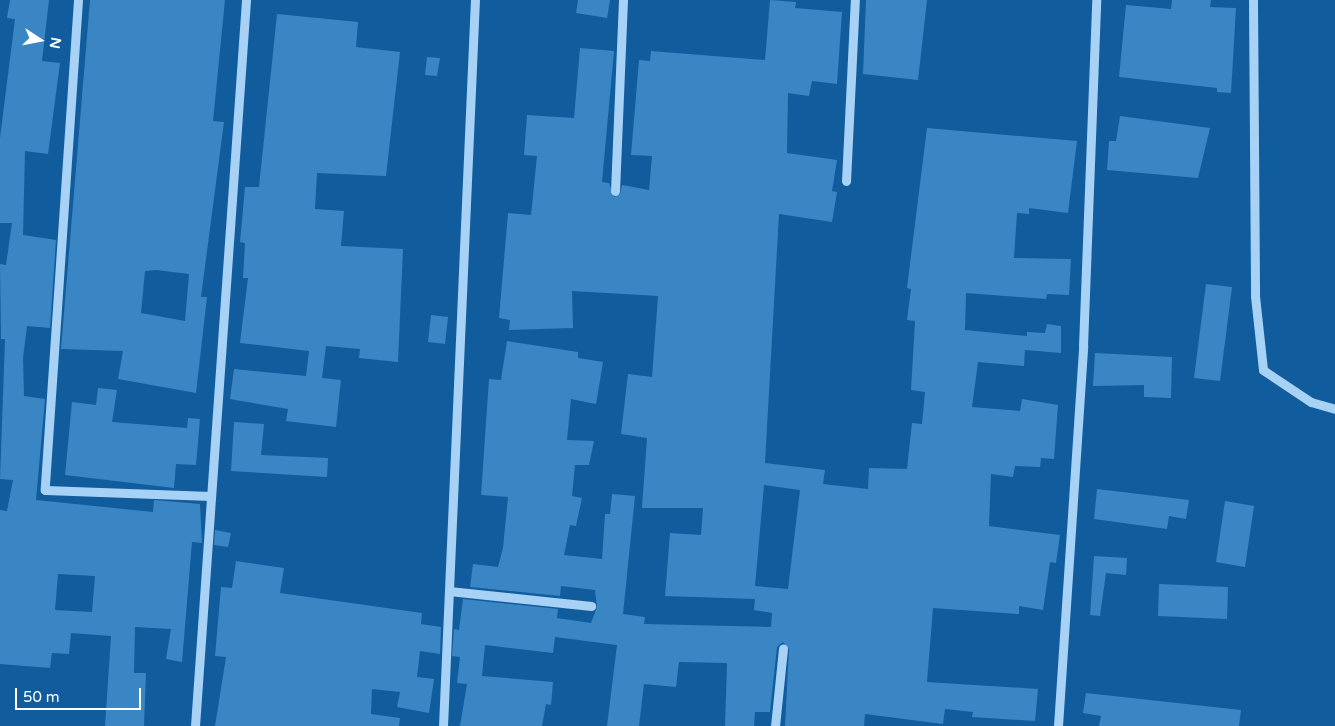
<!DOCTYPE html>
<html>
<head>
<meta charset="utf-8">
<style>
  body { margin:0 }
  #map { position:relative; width:1335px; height:726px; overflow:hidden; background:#115c9d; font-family:"Varela Round",sans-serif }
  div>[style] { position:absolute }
  .building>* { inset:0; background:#3a85c4 }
  .minor>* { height:9px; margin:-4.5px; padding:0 4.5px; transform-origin:4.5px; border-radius:4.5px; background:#a7d1f5 }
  span { translate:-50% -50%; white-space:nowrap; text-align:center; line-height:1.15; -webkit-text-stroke:4.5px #115c9d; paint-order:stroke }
  .north { position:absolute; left:15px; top:15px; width:50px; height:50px; -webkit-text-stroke:4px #115c9d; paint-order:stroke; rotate:101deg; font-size:14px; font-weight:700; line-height:20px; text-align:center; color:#fff }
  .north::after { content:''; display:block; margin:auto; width:18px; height:22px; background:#fff; clip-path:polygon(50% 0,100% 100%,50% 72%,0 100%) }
  .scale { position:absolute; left:15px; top:688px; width:126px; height:22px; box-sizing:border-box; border:2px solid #fff; border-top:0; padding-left:6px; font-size:15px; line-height:18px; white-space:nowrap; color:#fff; -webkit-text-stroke:4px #115c9d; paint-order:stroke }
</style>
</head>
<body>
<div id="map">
  <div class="building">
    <i style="clip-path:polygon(evenodd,10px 0,49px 0,42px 61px,60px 63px,48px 154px,25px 151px,23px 235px,56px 240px,50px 328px,27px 326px,23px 358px,24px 396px,45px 399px,36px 500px,153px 512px,154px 500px,200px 504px,202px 543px,192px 542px,182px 662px,166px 659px,171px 629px,135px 627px,134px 673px,146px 673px,144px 726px,105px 726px,111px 636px,71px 633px,69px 654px,52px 653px,50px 668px,0 664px,0 510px,7px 511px,13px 480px,0 479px,5px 339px,1px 339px,0 264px,6px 265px,12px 223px,0 223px,0 138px,15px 19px,7px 18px,10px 0,58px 574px,95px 576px,92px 612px,55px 610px,58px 574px)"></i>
    <i style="clip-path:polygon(evenodd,90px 0,225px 0,213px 121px,224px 122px,201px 297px,207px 297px,196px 393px,118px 379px,123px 351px,61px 349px,90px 0,156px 270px,189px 274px,185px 321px,141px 313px,145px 271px,156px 270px)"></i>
    <i style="clip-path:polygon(578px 0,610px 0,607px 18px,576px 13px)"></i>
    <i style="clip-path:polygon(evenodd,770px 0,796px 2px,795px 8px,842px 12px,837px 84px,812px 81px,809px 96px,788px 93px,787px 153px,837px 160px,832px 191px,837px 192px,832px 222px,779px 214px,765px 463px,825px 470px,823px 484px,868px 489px,869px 468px,907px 469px,912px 423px,922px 424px,925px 392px,911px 390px,915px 321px,907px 320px,911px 289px,907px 288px,927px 128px,1077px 141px,1068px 213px,1029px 208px,1029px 214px,1017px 213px,1014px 258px,1071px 259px,1069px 295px,1047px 294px,1046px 299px,966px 293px,965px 330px,1027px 336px,1027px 332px,1045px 333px,1047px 324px,1061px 326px,1061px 353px,1025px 350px,1024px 366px,978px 362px,972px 407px,1020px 411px,1022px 399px,1058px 405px,1054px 459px,1041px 458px,1040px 467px,1015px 466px,1013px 477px,991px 474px,989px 526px,1060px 535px,1056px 563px,1050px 562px,1043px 610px,1019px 606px,1019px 614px,933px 608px,927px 682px,1038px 689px,1035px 721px,972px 717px,973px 712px,945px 709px,943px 724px,865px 714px,864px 726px,785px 726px,789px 649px,783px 642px,777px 647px,770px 712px,755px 712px,754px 726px,725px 726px,727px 663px,679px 662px,676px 687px,644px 684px,639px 726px,607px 726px,617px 645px,555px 637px,553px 653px,485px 645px,482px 676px,553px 682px,551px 705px,546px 704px,542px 726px,460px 726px,467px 684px,457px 683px,460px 657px,452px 656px,454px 629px,459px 630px,463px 599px,558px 609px,557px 618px,591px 623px,597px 607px,595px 590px,561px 586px,560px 596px,470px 587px,473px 564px,498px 567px,503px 548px,508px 497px,481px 495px,489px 379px,501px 380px,507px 341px,578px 352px,578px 358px,603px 362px,596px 404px,571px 399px,567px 440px,594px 441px,589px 465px,575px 465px,572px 496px,582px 498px,576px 526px,570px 525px,564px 555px,602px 559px,605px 514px,610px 514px,612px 494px,635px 496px,623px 614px,645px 617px,644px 624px,771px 627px,772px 613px,754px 610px,755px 599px,665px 596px,670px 533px,701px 535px,703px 508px,642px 508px,647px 438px,621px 434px,628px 374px,652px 377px,658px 296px,572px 291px,573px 328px,509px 330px,510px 320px,499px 318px,508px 213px,531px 215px,537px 156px,524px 155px,527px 115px,574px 118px,580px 48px,614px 51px,602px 182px,609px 183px,614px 197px,620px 194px,622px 185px,649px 190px,652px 156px,631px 155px,639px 60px,650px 61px,651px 51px,765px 60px,770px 0,764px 485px,800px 490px,788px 589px,755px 586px,764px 485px)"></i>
    <i style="clip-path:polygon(866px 0,927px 0,918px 80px,863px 74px)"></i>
    <i style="clip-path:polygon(1172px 0,1211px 0,1210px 7px,1236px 8px,1231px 93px,1217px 92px,1217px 88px,1119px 77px,1126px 5px,1171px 9px)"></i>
    <i style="clip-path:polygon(277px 14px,358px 22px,356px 47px,400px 52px,386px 176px,317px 173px,315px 209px,344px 211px,341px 246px,403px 249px,398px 362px,359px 358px,360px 349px,326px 346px,322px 378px,341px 380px,336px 427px,286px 421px,288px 409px,230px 399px,234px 369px,306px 376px,309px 351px,240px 343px,248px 278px,243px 278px,245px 243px,240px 242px,245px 187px,259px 187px)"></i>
    <i style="clip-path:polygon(427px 57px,440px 58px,437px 76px,425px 75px)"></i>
    <i style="clip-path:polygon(1120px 116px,1210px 128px,1198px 178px,1107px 170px,1109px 141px,1116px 141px)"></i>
    <i style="clip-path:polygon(1206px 284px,1232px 287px,1220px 381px,1194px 378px)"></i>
    <i style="clip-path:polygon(431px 315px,448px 317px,445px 344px,428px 342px)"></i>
    <i style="clip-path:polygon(1095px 353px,1172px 357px,1171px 398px,1144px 397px,1144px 385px,1093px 386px)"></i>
    <i style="clip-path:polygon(98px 388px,117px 390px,112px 422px,187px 428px,188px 418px,200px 419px,196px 465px,176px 464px,174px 488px,65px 475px,72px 402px,96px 405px)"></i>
    <i style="clip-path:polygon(234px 422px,264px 424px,261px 455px,328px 458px,327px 477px,231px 471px)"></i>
    <i style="clip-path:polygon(1097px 489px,1189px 500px,1186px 519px,1169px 516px,1167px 529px,1094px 519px)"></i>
    <i style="clip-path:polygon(1225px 501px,1254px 506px,1245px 567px,1216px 562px)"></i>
    <i style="clip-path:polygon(215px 530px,231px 533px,228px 547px,214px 545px)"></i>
    <i style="clip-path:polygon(1094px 556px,1127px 558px,1126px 575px,1106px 573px,1100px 616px,1090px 615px)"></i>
    <i style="clip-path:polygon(236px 561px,284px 568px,280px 593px,422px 613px,421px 624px,441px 627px,440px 654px,420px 651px,417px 677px,434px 679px,429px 713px,397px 707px,400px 692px,372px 689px,371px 714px,400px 718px,399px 726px,215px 726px,226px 657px,215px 656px,221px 587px,232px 588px)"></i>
    <i style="clip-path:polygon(1159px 584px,1228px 587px,1227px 619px,1158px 616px)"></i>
    <i style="clip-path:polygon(1086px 693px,1241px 710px,1239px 726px,1099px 726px,1101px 716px,1083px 713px)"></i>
  </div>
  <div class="minor">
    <i style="left:78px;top:0;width:491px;rotate:93.9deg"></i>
    <i style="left:45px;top:490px;width:166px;rotate:2.1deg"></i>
    <i style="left:1253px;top:0;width:296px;rotate:89.6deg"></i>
    <i style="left:1255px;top:296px;width:74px;rotate:83.8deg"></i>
    <i style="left:1263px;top:370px;width:58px;rotate:33.7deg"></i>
    <i style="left:1311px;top:402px;width:25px;rotate:16deg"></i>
    <i style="left:846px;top:181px;width:181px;rotate:-87.2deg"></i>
    <i style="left:615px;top:191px;width:191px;rotate:-87.6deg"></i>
    <i style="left:449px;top:591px;width:143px;rotate:6deg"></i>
    <i style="left:195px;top:726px;width:728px;rotate:-85.98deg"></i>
    <i style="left:443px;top:726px;width:727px;rotate:-87.48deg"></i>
    <i style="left:775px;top:726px;width:78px;rotate:-84.1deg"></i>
    <i style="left:1058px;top:726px;width:381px;rotate:-86.2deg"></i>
    <i style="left:1083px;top:346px;width:346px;rotate:-87.8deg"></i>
  </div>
  <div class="north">N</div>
  <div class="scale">50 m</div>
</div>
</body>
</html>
